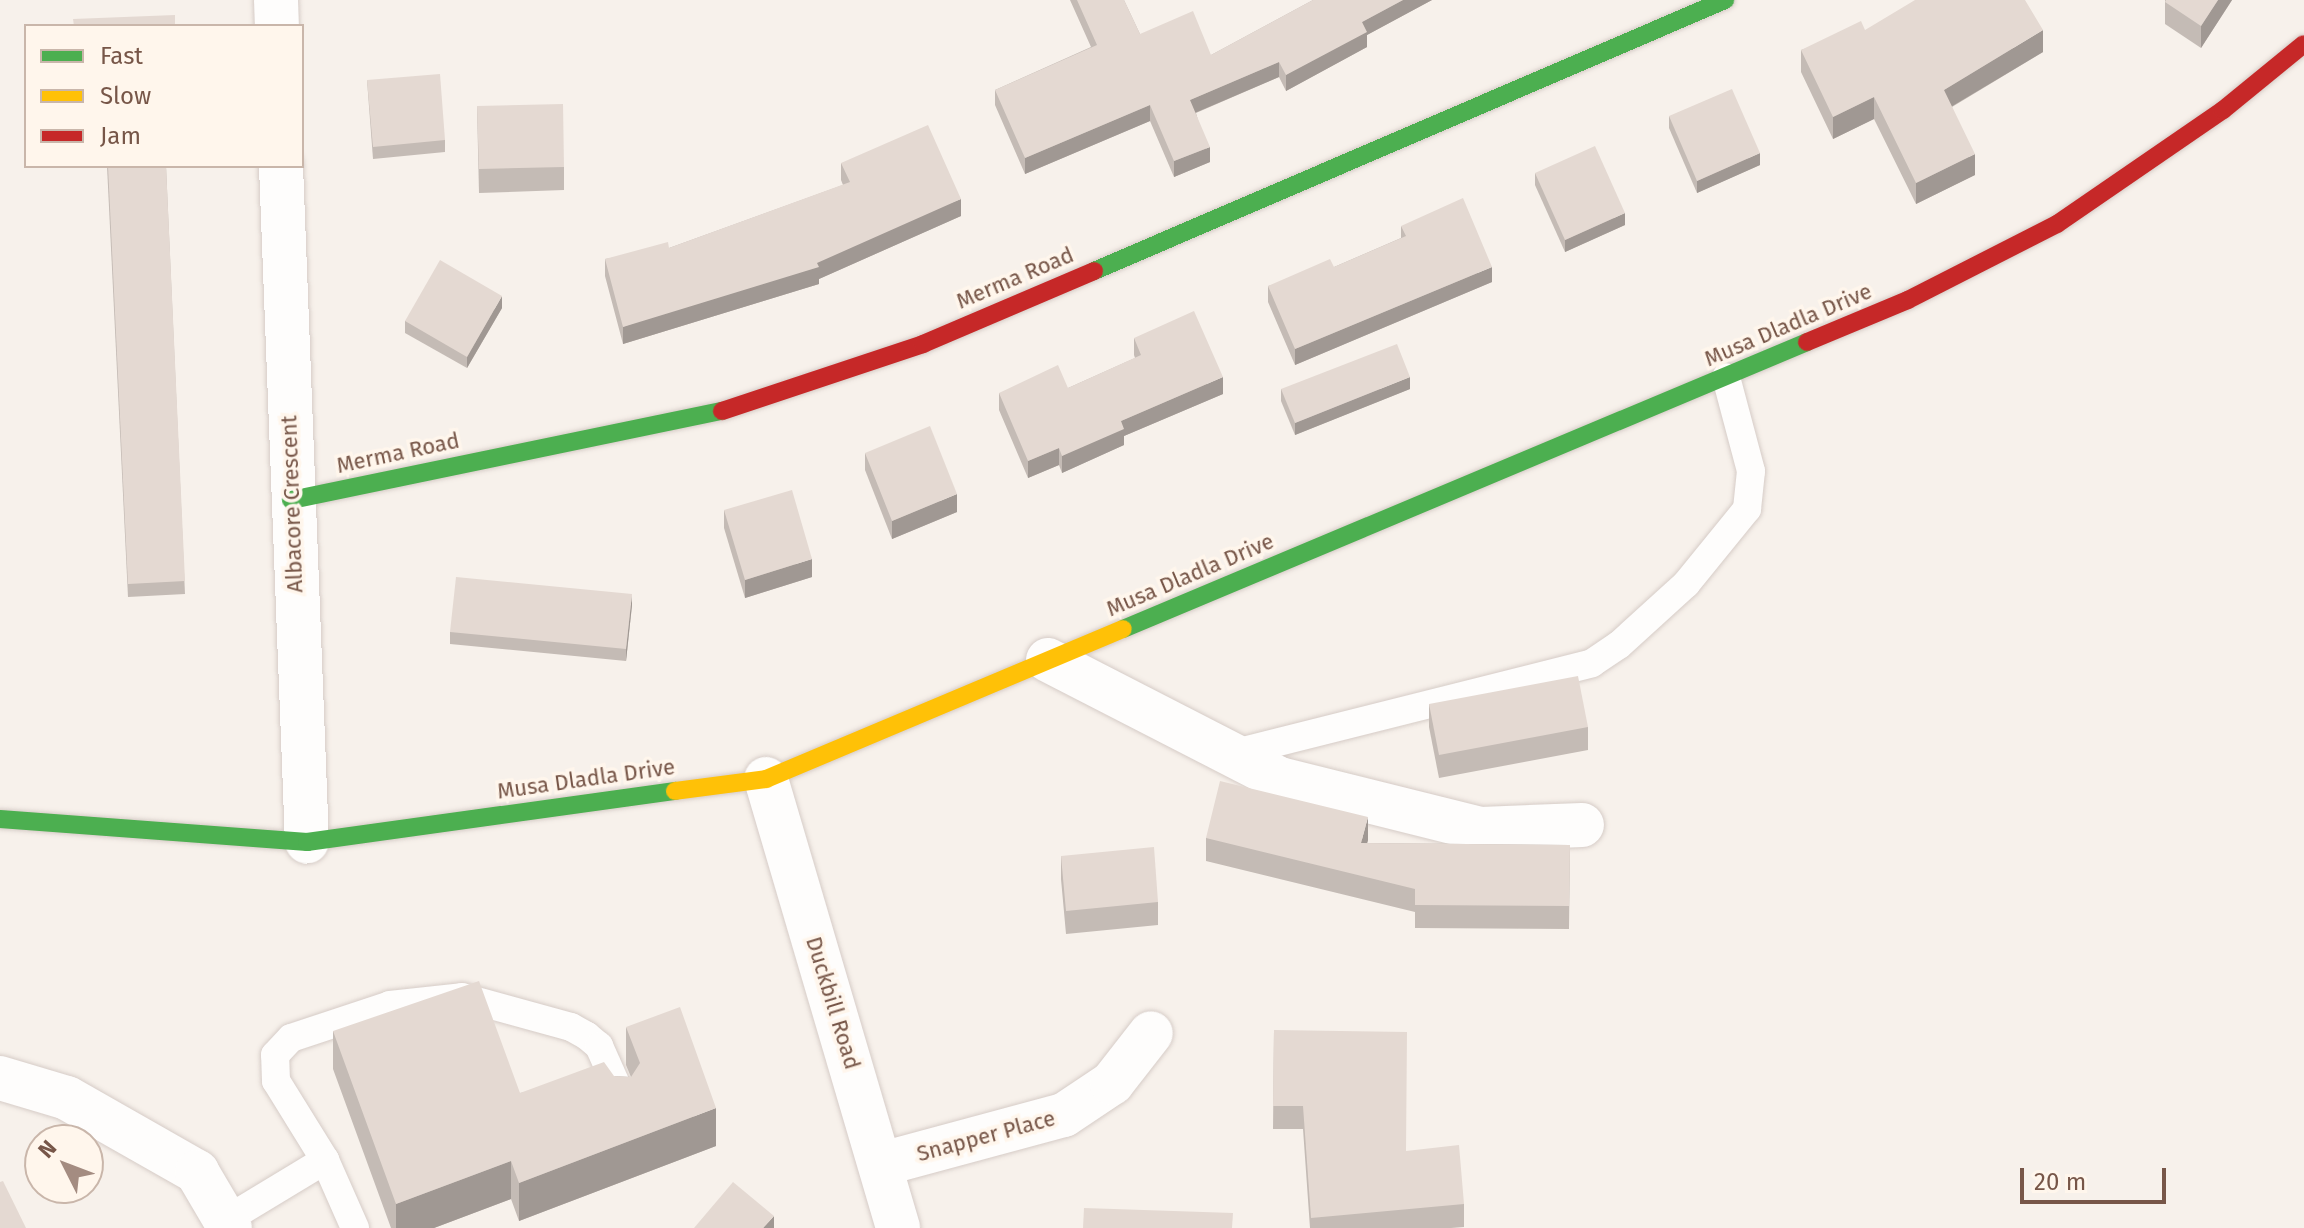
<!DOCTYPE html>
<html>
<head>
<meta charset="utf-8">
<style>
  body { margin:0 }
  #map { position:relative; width:2304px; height:1228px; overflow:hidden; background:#f7f1eb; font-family:"Fira Sans",sans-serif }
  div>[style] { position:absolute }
  .roads { filter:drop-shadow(0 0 2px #d6ccc7) drop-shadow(0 0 2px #d6ccc7) }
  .lane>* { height:28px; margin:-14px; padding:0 14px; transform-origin:14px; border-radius:14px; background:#fefdfc }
  .street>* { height:44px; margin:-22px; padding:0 22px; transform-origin:22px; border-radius:22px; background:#fefdfc }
  .fast>* { height:18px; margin:-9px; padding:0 9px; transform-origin:9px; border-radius:9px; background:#4caf50 }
  .slow>* { height:18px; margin:-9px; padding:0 9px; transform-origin:9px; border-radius:9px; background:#ffc107 }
  .jam>* { height:18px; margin:-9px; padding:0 9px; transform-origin:9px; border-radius:9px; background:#c62828 }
  .wall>* { inset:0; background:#c4bbb5 }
  .shaded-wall>* { inset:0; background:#a09893 }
  .building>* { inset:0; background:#e4d9d2 }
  span { translate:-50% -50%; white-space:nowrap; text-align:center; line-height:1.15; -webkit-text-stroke:7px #fff6ec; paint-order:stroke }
  .street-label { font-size:22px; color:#775648 }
  .legend { position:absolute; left:24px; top:24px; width:280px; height:144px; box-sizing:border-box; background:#fff6ec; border:2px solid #c9b6aa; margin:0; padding:10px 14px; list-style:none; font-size:24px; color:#775648 }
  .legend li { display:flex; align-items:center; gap:16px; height:40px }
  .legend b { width:40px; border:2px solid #c9b6aa }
  .north { position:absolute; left:24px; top:1124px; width:80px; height:80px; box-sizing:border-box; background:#fff6ec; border:2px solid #c9b6aa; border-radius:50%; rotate:312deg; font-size:22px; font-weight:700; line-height:32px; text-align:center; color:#775648 }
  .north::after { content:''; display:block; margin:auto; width:28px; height:36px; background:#a48c81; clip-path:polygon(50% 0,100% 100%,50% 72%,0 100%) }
  .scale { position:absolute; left:2020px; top:1168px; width:146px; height:36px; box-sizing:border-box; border:4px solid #775648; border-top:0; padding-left:10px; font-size:24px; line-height:28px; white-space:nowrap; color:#775648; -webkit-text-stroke:6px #fff6ec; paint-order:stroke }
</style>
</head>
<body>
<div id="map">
  <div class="roads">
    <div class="lane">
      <i style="left:1231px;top:754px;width:372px;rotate:-14.1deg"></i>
      <i style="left:1592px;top:663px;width:32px;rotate:-34deg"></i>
      <i style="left:1619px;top:645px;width:91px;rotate:-42.3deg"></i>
      <i style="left:1686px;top:584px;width:97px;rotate:-50.9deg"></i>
      <i style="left:1747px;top:509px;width:38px;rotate:-84deg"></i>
      <i style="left:1751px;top:471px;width:97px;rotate:-104.9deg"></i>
      <i style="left:226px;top:1220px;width:116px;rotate:-31.2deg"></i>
      <i style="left:355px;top:1228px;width:74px;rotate:-113.8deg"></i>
      <i style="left:325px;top:1160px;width:93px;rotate:-121.8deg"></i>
      <i style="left:276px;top:1081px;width:26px;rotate:-92deg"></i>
      <i style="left:275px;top:1055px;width:23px;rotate:-47deg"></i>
      <i style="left:291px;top:1038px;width:104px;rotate:-18.4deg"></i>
      <i style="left:390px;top:1005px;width:72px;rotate:-6.3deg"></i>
      <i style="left:462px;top:997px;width:113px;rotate:15.4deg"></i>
      <i style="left:571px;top:1027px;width:18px;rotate:29deg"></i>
      <i style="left:587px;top:1036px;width:16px;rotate:40deg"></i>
      <i style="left:599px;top:1046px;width:59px;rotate:66deg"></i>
    </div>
    <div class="street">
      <i style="left:276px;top:0;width:26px;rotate:88deg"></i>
      <i style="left:281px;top:166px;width:676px;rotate:87.8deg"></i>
      <i style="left:1048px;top:660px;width:261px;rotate:27.2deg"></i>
      <i style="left:1280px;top:779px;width:207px;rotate:14deg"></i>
      <i style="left:1481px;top:829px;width:101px;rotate:-2.3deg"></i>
      <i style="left:766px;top:779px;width:468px;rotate:73.6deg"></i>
      <i style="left:0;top:1078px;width:70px;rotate:16.6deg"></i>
      <i style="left:67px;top:1098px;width:150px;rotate:29.6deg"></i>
      <i style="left:197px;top:1172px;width:65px;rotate:59.5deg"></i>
      <i style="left:882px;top:1164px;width:188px;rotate:-15.1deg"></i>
      <i style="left:1064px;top:1115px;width:58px;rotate:-33.7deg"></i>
      <i style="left:1112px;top:1083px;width:63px;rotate:-52deg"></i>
    </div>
    <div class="fast">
      <i style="left:1094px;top:271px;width:687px;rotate:-23.24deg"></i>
      <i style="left:291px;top:500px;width:440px;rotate:-11.7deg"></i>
      <i style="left:1123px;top:629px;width:742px;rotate:-22.76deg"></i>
      <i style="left:0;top:819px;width:308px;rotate:4.3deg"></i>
      <i style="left:307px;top:842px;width:372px;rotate:-7.9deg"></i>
    </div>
    <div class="slow">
      <i style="left:675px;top:791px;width:92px;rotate:-7.5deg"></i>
      <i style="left:766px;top:779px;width:387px;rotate:-22.8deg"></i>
    </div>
    <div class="jam">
      <i style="left:1807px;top:342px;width:109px;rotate:-22.6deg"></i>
      <i style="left:1908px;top:300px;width:167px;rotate:-27deg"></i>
      <i style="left:2057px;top:224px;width:201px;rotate:-34.5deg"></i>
      <i style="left:2223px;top:110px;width:104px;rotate:-39.2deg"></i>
      <i style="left:722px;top:411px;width:212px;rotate:-18.4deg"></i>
      <i style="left:923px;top:344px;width:186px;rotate:-23.1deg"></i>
    </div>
  </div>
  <div class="wall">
    <i style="clip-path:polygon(1070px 0,1124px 0,1140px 34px,1211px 55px,1313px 0,1432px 0,1367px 35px,1367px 47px,1286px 91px,1279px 77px,1196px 113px,1210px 162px,1174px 177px,1150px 121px,1025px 174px,995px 105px,995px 90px,1091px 47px)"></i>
    <i style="clip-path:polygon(2165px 0,2232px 0,2201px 48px,2165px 24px)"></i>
    <i style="clip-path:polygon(1865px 30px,2043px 52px,1952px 107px,1975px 175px,1916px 204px,1874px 119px,1833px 139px,1801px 72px,1801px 50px)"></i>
    <i style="clip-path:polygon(367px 80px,445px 140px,445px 152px,373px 159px)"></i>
    <i style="clip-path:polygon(477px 106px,564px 167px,564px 190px,479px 193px)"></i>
    <i style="clip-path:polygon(1669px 116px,1760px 165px,1697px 193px,1669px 128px)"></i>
    <i style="clip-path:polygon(841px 163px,961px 216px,819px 279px,819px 284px,623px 344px,605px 276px,605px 259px,669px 248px,843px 185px,841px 180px)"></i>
    <i style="clip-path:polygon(107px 166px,166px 166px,185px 594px,128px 597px)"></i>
    <i style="clip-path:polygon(1535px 173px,1625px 225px,1565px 252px,1535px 185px)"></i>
    <i style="clip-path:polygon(1401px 226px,1492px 282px,1295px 365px,1268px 302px,1268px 286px,1334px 267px,1401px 238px)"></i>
    <i style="clip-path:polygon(502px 308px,467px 368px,405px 333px,405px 321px)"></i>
    <i style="clip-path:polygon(1134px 338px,1223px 394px,1124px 436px,1124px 445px,1062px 473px,1059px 465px,1028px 478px,999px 410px,999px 393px,1068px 388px,1135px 358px,1134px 355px)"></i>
    <i style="clip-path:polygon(1281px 389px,1410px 389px,1295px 435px,1281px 401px)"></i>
    <i style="clip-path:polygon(865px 453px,957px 512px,892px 539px,865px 470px)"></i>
    <i style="clip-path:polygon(724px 510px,812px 577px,745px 598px,724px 528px)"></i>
    <i style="clip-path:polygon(632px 605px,626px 661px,450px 644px,450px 632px)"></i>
    <i style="clip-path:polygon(1429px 704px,1588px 727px,1588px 750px,1439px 778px,1429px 727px)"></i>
    <i style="clip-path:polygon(1206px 838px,1368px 840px,1367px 843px,1570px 845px,1569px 929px,1415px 928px,1415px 912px,1206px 861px)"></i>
    <i style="clip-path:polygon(1061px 856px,1158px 902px,1158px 925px,1066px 934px,1061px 879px)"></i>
    <i style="clip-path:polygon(626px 1027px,716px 1146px,519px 1221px,511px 1199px,434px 1228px,391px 1228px,333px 1069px,333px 1031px,520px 1093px,614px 1076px,631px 1077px,626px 1065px)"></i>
    <i style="clip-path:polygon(1274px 1030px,1464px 1204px,1464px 1227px,1451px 1228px,1310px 1228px,1303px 1129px,1273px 1129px)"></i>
  </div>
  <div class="shaded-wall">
    <i style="clip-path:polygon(1403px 0,1432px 0,1367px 35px,1367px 47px,1286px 91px,1286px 75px,1362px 22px)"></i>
    <i style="clip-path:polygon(2218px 0,2232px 0,2201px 48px,2201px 26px)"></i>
    <i style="clip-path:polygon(2043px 30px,2043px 52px,1944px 111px,1944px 90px)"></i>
    <i style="clip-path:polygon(1279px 62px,1279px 77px,1190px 115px,1190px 100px)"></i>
    <i style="clip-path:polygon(1874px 97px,1874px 119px,1833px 139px,1833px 117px)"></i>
    <i style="clip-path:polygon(1150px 105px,1150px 121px,1025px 174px,1025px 158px)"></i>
    <i style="clip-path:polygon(1210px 147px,1210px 162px,1174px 177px,1174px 161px)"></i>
    <i style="clip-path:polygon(1760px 153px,1760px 165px,1697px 193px,1697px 181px)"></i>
    <i style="clip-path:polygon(1975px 154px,1975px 175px,1916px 204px,1916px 183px)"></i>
    <i style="clip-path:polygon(961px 199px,961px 216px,819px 279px,819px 284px,623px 344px,623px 327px)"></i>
    <i style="clip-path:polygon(1625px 213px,1625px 225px,1565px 252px,1565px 240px)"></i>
    <i style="clip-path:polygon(1492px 267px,1492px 282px,1295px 365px,1295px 349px)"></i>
    <i style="clip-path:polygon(502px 296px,502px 308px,467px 368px,467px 357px)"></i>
    <i style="clip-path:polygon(1223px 377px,1223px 394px,1124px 436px,1124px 445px,1062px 473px,1062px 456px,1121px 421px)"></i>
    <i style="clip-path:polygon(1410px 377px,1410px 389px,1295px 435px,1295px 423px)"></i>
    <i style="clip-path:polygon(1059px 448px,1059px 465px,1028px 478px,1028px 461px)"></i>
    <i style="clip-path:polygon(957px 494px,957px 512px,892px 539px,892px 521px)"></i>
    <i style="clip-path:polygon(812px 559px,812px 577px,745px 598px,745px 580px)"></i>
    <i style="clip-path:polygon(632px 594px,632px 605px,626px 661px,626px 649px)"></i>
    <i style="clip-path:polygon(1368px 817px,1368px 840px,1361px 866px,1361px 843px)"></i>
    <i style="clip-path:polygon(716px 1108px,716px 1146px,519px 1221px,519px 1183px)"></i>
    <i style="clip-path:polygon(511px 1161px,511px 1199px,434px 1228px,396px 1228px,396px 1204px)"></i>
    <i style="clip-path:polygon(774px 1216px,774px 1228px,763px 1228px)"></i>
  </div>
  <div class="building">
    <i style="clip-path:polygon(1077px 0,1124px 0,1140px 34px,1193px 11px,1211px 55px,1313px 0,1403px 0,1362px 22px,1367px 32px,1286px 75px,1279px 62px,1190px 100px,1210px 147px,1174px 161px,1150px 105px,1025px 158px,995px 90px,1097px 45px)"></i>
    <i style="clip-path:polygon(1915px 0,2025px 0,2043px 30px,1944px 90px,1975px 154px,1916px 183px,1874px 97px,1833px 117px,1801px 50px,1861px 21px,1865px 30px)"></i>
    <i style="clip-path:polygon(2166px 0,2218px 0,2201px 26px,2165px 2px)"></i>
    <i style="clip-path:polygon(175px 15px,175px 26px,74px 26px,73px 19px)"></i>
    <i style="clip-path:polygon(440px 74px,445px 140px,373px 147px,367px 80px)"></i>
    <i style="clip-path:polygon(1732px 89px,1760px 153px,1697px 181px,1669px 116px)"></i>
    <i style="clip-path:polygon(563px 104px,564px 167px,479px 169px,477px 106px)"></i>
    <i style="clip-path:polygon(928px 125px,961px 199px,817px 263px,819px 267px,623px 327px,605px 259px,668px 242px,669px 248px,850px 182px,841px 163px)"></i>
    <i style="clip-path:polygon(1595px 146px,1625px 213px,1565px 240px,1535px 173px)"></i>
    <i style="clip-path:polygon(108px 166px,166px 166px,185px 581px,128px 584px)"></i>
    <i style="clip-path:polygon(1463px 198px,1492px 267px,1295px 349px,1268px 286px,1330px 259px,1334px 267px,1406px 236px,1401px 226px)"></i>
    <i style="clip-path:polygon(440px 260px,502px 296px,467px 357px,405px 321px)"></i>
    <i style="clip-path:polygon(1194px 311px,1223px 377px,1121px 421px,1124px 429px,1062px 456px,1059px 448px,1028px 461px,999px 393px,1058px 365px,1068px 388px,1141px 355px,1134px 338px)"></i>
    <i style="clip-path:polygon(1397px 344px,1410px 377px,1295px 423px,1281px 389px)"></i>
    <i style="clip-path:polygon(930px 426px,957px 494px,892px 521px,865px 453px)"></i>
    <i style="clip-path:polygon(792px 490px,812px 559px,745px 580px,724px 510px)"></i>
    <i style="clip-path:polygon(456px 577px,632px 594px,626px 649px,450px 632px)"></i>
    <i style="clip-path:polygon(1578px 676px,1588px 727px,1439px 755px,1429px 704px)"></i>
    <i style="clip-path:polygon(1220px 781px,1368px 817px,1361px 843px,1570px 845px,1569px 906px,1415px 905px,1415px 889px,1206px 838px)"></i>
    <i style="clip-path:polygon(1154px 847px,1158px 902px,1066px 911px,1061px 856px)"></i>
    <i style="clip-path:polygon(479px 981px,520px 1093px,604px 1062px,614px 1076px,631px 1077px,640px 1063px,626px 1027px,680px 1007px,716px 1108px,519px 1183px,511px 1161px,396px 1204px,333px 1031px)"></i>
    <i style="clip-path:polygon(1274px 1030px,1407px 1032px,1406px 1151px,1459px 1145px,1464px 1204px,1311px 1218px,1303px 1106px,1273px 1106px)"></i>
    <i style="clip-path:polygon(3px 1181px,26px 1228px,0 1228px,0 1182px)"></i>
    <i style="clip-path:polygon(733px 1182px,774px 1216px,763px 1228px,694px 1228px)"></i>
    <i style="clip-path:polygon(1084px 1208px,1233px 1213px,1232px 1228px,1083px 1228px)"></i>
  </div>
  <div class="street-label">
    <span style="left:1015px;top:278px;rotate:-23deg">Merma Road</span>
    <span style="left:1788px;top:325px;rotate:-23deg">Musa Dladla Drive</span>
    <span style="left:398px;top:453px;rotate:-12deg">Merma Road</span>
    <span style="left:292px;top:504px;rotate:-92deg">Albacore Crescent</span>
    <span style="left:1190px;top:575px;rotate:-23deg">Musa Dladla Drive</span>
    <span style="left:586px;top:779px;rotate:-8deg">Musa Dladla Drive</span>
    <span style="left:833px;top:1003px;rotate:73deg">Duckbill Road</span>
    <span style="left:986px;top:1136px;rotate:-15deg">Snapper Place</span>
  </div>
  <ul class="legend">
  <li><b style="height:10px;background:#4caf50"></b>Fast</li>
  <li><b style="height:10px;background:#ffc107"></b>Slow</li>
  <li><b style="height:10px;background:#c62828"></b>Jam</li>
  </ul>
  <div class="north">N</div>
  <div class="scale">20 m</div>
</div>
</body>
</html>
